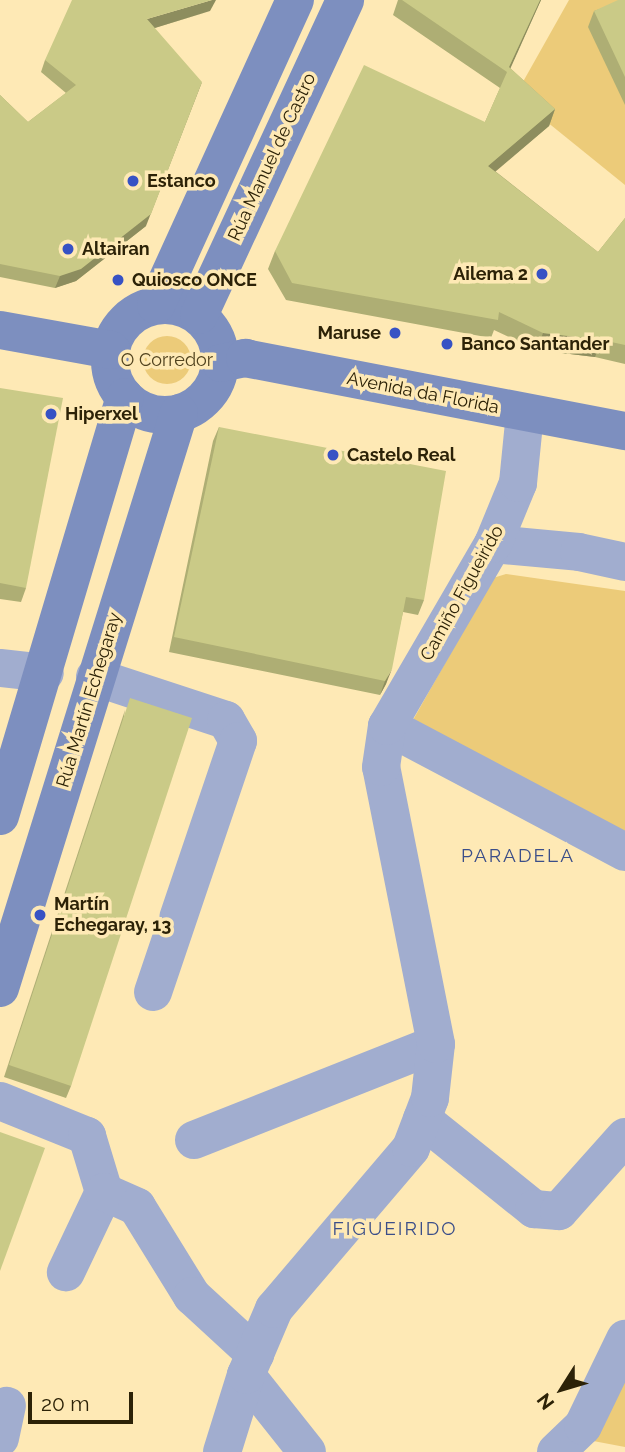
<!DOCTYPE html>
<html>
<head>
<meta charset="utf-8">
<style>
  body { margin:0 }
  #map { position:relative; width:625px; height:1452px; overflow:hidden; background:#fee9b5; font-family:Raleway,sans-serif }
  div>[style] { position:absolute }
  .green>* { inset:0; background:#eccb79 }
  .round { border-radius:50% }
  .minor>* { height:38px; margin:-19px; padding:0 19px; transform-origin:19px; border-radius:19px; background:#a1adcf }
  .secondary>* { height:38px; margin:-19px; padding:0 19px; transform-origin:19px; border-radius:19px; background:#7d8fbf }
  .secondary>.ring { margin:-19px; padding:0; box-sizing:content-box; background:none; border:38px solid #7d8fbf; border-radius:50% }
  .wall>* { inset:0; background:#aeae74 }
  .shaded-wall>* { inset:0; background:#8d8d5e }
  .building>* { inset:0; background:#caca87 }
  .dots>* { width:19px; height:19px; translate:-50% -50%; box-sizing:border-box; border:4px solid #fee9b5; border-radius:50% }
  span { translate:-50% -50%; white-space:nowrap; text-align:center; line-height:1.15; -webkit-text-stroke:7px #fee9b5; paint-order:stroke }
  .street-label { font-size:18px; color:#2c2207 }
  .poi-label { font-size:18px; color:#2c2207; font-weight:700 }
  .left { translate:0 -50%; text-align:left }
  .right { translate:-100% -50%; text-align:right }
  .park-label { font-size:18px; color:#51431f }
  .neighbourhood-label { font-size:19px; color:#3b4e89; letter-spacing:2px }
  .north { position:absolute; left:527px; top:1354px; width:70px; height:70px; -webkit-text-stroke:5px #fee9b5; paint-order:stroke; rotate:233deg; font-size:19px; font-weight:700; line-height:28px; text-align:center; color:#2c2207 }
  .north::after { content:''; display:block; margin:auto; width:24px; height:32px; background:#2c2207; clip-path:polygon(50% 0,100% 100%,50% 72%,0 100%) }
  .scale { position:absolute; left:28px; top:1392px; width:105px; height:32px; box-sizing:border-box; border:4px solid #2c2207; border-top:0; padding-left:9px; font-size:21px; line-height:24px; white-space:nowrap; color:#2c2207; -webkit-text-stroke:5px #fee9b5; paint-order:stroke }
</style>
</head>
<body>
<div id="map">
  <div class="green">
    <i style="clip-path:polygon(569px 0,625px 0,625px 185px,515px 96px)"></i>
    <i class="round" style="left:143px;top:336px;width:48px;height:48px"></i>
    <i style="clip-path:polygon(506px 574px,625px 591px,625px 837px,413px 720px,493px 578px)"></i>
    <i style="clip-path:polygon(625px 1357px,625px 1447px,588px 1440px)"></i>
  </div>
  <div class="minor">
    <i style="left:493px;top:544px;width:86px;rotate:5.3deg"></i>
    <i style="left:579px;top:552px;width:47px;rotate:12.3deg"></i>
    <i style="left:0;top:668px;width:45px;rotate:6.3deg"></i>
    <i style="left:95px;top:677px;width:138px;rotate:18.2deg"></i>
    <i style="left:226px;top:720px;width:24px;rotate:60deg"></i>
    <i style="left:238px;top:741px;width:265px;rotate:108.7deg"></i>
    <i style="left:387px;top:726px;width:269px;rotate:27.9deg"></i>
    <i style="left:0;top:1101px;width:94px;rotate:21.9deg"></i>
    <i style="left:87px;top:1136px;width:59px;rotate:73.1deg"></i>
    <i style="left:104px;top:1192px;width:89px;rotate:115.4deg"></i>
    <i style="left:422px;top:1119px;width:144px;rotate:38.8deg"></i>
    <i style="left:534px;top:1209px;width:25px;rotate:5deg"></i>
    <i style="left:559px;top:1211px;width:99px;rotate:-48.3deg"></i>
    <i style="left:194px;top:1140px;width:260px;rotate:-21.6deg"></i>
    <i style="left:104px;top:1192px;width:36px;rotate:24deg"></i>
    <i style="left:137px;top:1207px;width:105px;rotate:58.3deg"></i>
    <i style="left:192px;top:1296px;width:86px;rotate:42.6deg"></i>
    <i style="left:246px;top:1375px;width:98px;rotate:51.6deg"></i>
    <i style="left:0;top:1438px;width:33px;rotate:-78deg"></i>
    <i style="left:222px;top:1452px;width:81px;rotate:-72.7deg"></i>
    <i style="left:246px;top:1375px;width:72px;rotate:-67deg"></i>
    <i style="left:274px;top:1309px;width:211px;rotate:-49.6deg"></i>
    <i style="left:411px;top:1148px;width:53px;rotate:-69.2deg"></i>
    <i style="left:430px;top:1098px;width:54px;rotate:-83.7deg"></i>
    <i style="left:436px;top:1044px;width:282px;rotate:-101.2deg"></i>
    <i style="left:381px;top:767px;width:41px;rotate:-81.7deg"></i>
    <i style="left:387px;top:726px;width:211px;rotate:-59.8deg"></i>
    <i style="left:493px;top:544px;width:66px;rotate:-67.7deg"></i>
    <i style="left:518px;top:483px;width:70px;rotate:-84.3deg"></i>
    <i style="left:556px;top:1452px;width:37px;rotate:-44deg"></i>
    <i style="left:583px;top:1426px;width:97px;rotate:-64.2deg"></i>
  </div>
  <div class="secondary">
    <i class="ring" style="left:110px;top:305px;width:72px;height:72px"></i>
    <i style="left:156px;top:305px;width:335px;rotate:-65.5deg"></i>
    <i style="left:199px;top:315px;width:347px;rotate:-65.1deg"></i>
    <i style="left:0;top:330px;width:113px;rotate:10.2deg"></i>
    <i style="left:221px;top:363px;width:25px;rotate:-12deg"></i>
    <i style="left:245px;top:358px;width:387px;rotate:10.9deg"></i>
    <i style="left:0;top:816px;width:437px;rotate:-73.4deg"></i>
    <i style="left:0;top:988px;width:602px;rotate:-72.71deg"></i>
  </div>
  <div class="wall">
    <i style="clip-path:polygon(398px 0,541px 0,510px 68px,555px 109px,549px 126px,495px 171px,598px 252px,625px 218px,625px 364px,595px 357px,537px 350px,494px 330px,491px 338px,286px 300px,268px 269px,275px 251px,485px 122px,500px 88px,393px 15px)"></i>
    <i style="clip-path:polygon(625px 0,625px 105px,588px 27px,594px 11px)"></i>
    <i style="clip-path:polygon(210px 11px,154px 28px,146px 226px,76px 281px,55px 288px,0 277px,0 95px,28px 122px,66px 93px,41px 72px,45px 60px)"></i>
    <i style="clip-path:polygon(0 388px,26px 588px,21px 602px,0 599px)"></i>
    <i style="clip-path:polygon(219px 427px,424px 600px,418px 615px,403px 612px,386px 684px,380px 695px,169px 652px,213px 441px)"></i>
    <i style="clip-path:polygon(125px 710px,71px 1086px,66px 1098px,4px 1077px)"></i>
  </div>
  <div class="shaded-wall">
    <i style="clip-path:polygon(212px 0,216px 0,210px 11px,142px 32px,147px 19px)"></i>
    <i style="clip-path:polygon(540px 0,541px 0,503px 85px,509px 67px)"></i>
    <i style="clip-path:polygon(202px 82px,146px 226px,76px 281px,55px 288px,60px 276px)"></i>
    <i style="clip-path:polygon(555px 109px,549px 126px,482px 183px,488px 166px)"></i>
    <i style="clip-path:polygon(543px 333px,602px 340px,595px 357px,537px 350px)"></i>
    <i style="clip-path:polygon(392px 669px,386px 684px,380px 695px,385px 681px)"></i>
  </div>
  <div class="building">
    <i style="clip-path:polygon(72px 0,212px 0,147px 19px,202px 82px,151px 214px,81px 269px,60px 276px,0 264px,0 95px,28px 122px,76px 85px,45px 60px)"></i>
    <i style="clip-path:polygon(402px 0,540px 0,509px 67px,555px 109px,488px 166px,598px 252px,625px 218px,625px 345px,602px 340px,543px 333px,499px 312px,498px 320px,292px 283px,275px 251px,364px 65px,485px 122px,507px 72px)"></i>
    <i style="clip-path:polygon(618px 0,625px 0,625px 77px,594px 11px)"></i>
    <i style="clip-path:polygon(0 388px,63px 398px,26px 588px,0 583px)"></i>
    <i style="clip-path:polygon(219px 427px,446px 471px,424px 600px,406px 597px,392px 669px,385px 681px,174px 637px)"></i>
    <i style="clip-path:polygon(130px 698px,192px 718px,71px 1086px,9px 1065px)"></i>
    <i style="clip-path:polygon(0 1132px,45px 1148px,0 1271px)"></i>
  </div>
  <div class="dots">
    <i style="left:133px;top:181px;background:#3752c4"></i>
    <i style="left:68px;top:249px;background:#3752c4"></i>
    <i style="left:542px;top:274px;background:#3752c4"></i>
    <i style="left:118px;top:280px;background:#3752c4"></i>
    <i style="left:395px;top:333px;background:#3752c4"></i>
    <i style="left:447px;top:344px;background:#3752c4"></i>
    <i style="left:51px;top:414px;background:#3752c4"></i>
    <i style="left:333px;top:455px;background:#3752c4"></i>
    <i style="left:40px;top:915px;background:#3752c4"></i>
  </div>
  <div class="street-label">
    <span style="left:272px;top:157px;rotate:-65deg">Rúa Manuel de Castro</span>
    <span style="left:423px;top:393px;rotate:11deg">Avenida da Florida</span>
    <span style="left:462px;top:593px;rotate:-61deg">Camiño Figueirido</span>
    <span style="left:89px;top:700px;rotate:-73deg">Rúa Martín Echegaray</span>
  </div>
  <div class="poi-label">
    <span class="left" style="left:147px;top:181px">Estanco</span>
    <span class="left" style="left:82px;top:249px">Altairan</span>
    <span class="right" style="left:528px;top:274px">Ailema 2</span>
    <span class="left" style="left:132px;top:280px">Quiosco ONCE</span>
    <span class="right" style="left:381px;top:333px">Maruse</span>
    <span class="left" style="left:461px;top:344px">Banco Santander</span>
    <span class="left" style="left:65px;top:414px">Hiperxel</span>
    <span class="left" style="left:347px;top:455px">Castelo Real</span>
    <span class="left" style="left:54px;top:915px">Martín<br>Echegaray, 13</span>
  </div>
  <div class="park-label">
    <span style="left:167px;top:360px">O Corredor</span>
  </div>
  <div class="neighbourhood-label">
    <span style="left:518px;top:856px">PARADELA</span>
    <span style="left:395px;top:1229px">FIGUEIRIDO</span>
  </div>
  <div class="north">N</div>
  <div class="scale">20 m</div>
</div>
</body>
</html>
